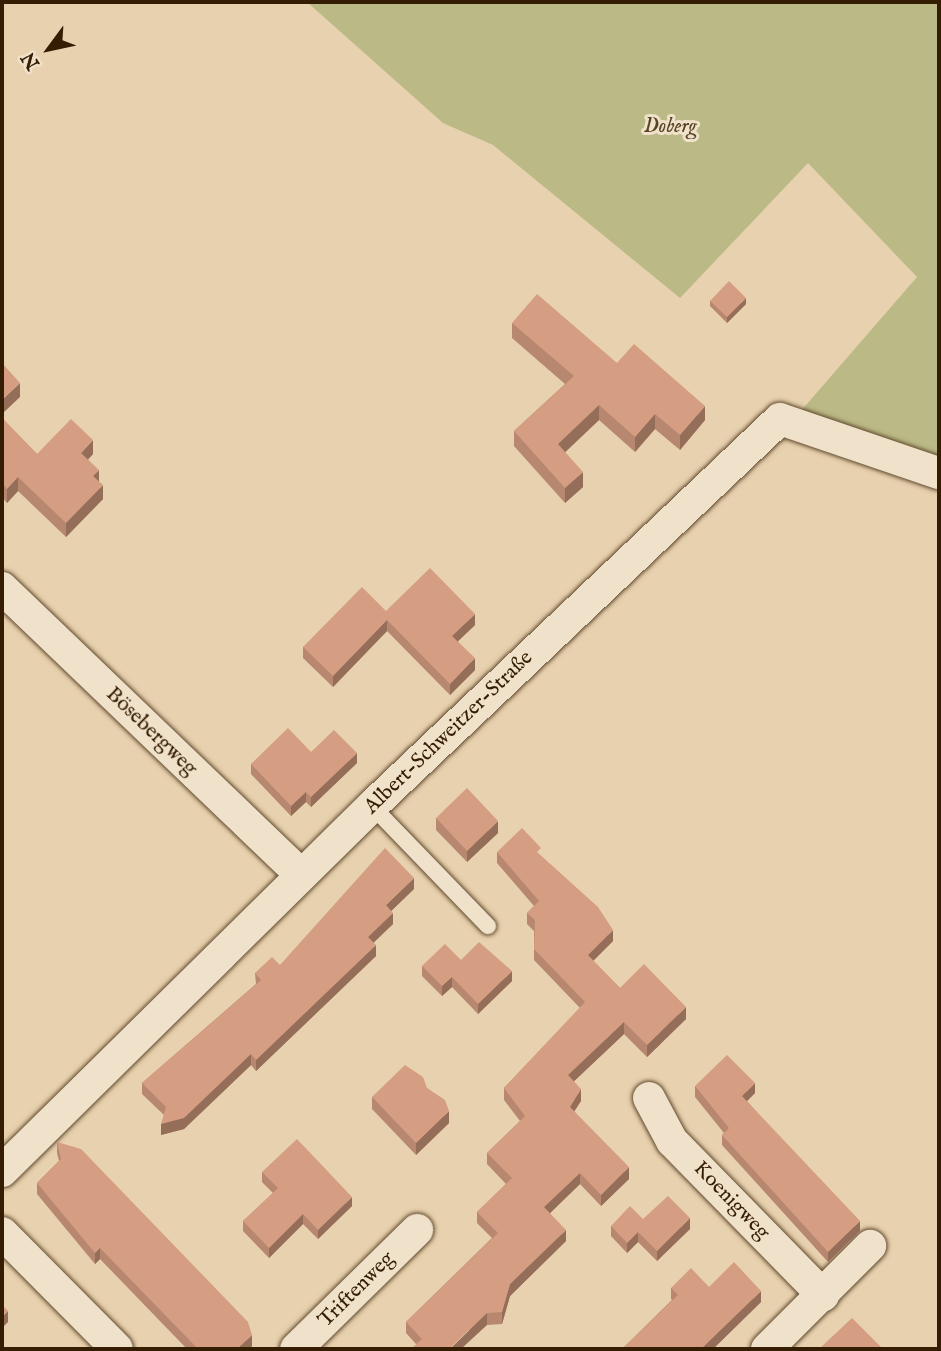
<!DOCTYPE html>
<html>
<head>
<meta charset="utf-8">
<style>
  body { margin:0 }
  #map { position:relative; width:941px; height:1351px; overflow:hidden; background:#e8d1ae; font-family:"IM FELL English",serif }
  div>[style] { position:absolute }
  .green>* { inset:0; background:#bbba86 }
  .roads { filter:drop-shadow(0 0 2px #614a2e) drop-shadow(0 0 2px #614a2e) }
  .service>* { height:16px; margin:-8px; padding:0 8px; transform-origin:8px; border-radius:8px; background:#f0e1ca }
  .minor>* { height:32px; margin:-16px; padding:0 16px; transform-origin:16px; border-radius:16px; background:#f0e1ca }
  .wall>* { inset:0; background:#b7876f }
  .shaded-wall>* { inset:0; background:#956e5a }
  .building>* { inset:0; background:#d59d81 }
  span { translate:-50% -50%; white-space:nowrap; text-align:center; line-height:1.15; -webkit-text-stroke:6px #f0e1ca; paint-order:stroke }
  .park-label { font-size:21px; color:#564424; font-style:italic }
  .street-label { font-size:21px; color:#341d03 }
  .frame { position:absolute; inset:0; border:4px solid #341d03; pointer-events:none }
  .north { position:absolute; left:14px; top:14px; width:70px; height:70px; -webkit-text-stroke:5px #f0e1ca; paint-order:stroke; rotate:237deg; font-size:19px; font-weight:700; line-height:28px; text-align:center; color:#341d03 }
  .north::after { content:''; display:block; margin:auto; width:24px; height:32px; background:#341d03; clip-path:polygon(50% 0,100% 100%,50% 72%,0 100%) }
</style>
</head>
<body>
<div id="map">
  <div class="green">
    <i style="clip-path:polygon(307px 2px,939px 2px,939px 459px,800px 412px,917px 277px,808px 163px,680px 298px,493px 145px,443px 123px)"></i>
  </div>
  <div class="roads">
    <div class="service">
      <i style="left:372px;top:806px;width:167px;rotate:46deg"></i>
    </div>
    <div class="minor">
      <i style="left:2px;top:588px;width:414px;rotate:43.8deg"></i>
      <i style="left:649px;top:1098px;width:49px;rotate:61.9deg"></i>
      <i style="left:672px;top:1141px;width:216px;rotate:45.6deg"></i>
      <i style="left:2px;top:1171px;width:520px;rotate:-44.61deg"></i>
      <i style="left:372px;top:806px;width:562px;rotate:-43.49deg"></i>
      <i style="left:780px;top:419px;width:168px;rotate:18.8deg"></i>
      <i style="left:2px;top:1233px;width:163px;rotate:45.2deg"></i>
      <i style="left:296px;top:1349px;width:170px;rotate:-44.5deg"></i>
      <i style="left:767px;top:1349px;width:146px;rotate:-45deg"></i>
    </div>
  </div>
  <div class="wall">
    <i style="clip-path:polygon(710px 301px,746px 304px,727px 323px,710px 306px)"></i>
    <i style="clip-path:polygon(512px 323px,617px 363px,705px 420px,680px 450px,655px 429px,635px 452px,599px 420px,565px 452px,583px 487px,565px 503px,514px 446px,514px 431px,565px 384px,512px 338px)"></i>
    <i style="clip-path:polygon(2px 418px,37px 454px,93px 454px,88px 459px,99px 481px,103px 499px,66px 537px,18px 491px,7px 503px,2px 497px)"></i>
    <i style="clip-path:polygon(386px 611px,475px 625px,458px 641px,475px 670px,450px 695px,387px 631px,333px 687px,303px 658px,303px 647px)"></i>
    <i style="clip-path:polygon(311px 752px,357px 763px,311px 807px,306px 802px,291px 816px,251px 774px,251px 764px)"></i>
    <i style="clip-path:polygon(436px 818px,498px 833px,467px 862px,436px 830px)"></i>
    <i style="clip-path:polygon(497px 852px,541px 856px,613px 941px,593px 961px,620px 988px,686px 1019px,647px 1057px,624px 1034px,574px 1081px,581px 1101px,574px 1111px,629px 1179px,601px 1206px,580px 1184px,550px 1213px,566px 1241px,510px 1296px,502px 1324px,487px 1325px,416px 1344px,406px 1333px,406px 1322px,492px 1238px,477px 1223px,477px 1212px,506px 1184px,487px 1164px,487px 1153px,520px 1121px,504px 1100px,504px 1088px,580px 1008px,534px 960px,534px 931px,527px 924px,527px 913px,534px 906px,497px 863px)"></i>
    <i style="clip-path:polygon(414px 889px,391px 911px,393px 924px,373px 943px,376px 956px,256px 1071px,251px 1065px,184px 1129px,161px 1135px,164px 1115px,142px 1094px,142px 1083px,256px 984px,255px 973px,280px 965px)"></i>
    <i style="clip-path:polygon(461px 960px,512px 981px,478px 1014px,452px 987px,442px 996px,422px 976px,422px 966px)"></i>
    <i style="clip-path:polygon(695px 1086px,755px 1093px,747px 1101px,860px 1231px,828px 1262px,722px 1145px,722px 1135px,724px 1133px,695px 1097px)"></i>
    <i style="clip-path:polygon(427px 1088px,449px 1123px,416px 1155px,372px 1109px,372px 1097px)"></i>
    <i style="clip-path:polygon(57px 1142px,252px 1346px,248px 1349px,187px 1349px,100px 1259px,95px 1264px,37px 1194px,37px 1183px,59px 1161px,57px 1153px)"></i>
    <i style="clip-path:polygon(262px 1172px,352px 1206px,318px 1239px,303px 1224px,269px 1258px,243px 1231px,243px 1221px,273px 1193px,262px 1182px)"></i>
    <i style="clip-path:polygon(643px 1219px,690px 1229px,657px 1261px,638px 1242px,627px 1253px,611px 1236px,611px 1226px)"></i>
    <i style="clip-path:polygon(709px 1287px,761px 1302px,713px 1349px,622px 1349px,672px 1300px,671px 1299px,671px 1288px)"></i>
  </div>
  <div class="shaded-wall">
    <i style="clip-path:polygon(746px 298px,746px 304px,727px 323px,727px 317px)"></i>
    <i style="clip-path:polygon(20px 383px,20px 397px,2px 414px,2px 400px)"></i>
    <i style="clip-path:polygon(599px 405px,599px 420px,558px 459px,558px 444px)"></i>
    <i style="clip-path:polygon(705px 406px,705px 420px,680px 450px,680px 435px)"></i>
    <i style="clip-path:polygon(655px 414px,655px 429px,635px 452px,635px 437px)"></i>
    <i style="clip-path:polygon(93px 440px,93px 454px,81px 467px,81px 453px)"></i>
    <i style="clip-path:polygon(99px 470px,99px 483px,93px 476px)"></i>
    <i style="clip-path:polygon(583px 472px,583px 487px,565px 503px,565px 488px)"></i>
    <i style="clip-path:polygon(18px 477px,18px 491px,7px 503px,7px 489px)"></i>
    <i style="clip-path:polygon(103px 485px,103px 499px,66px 537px,66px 523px)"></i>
    <i style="clip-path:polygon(475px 614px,475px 625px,452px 647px,452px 636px)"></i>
    <i style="clip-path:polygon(387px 620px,387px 631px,333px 687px,333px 676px)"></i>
    <i style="clip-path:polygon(475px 658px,475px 670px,450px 695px,450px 684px)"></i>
    <i style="clip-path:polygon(357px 753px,357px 763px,311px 807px,311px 797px)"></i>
    <i style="clip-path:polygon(306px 792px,306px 802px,291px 816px,291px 806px)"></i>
    <i style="clip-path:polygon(498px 821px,498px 833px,467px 862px,467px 851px)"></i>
    <i style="clip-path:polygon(414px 878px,414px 889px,386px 916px,386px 905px)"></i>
    <i style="clip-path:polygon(393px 913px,393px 924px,368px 948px,368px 937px)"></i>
    <i style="clip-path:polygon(613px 930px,613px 941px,588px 966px,588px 955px)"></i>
    <i style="clip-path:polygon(376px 945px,376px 956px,256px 1071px,256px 1060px)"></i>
    <i style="clip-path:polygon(512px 971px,512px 981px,478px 1014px,478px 1004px)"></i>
    <i style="clip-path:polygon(452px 977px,452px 987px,442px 996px,442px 986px)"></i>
    <i style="clip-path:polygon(686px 1007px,686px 1019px,647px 1057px,647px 1045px)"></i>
    <i style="clip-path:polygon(624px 1022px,624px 1034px,568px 1087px,568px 1075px)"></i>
    <i style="clip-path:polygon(251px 1054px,251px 1065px,184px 1129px,161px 1135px,161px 1124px)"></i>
    <i style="clip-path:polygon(755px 1083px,755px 1093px,742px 1106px,742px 1096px)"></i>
    <i style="clip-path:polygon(581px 1089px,581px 1101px,570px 1118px,570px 1107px)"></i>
    <i style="clip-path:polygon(449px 1111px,449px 1123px,416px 1155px,416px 1143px)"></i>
    <i style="clip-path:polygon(629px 1167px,629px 1179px,601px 1206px,601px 1195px)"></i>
    <i style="clip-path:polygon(580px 1173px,580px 1184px,544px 1219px,544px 1207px)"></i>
    <i style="clip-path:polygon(352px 1197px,352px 1206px,318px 1239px,318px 1230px)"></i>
    <i style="clip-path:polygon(303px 1214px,303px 1224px,269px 1258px,269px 1248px)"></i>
    <i style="clip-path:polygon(690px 1218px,690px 1229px,657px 1261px,657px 1251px)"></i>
    <i style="clip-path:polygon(860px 1221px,860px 1231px,828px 1262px,828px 1252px)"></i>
    <i style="clip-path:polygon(566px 1230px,566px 1241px,510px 1296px,502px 1324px,502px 1312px,510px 1284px)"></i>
    <i style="clip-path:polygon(638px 1232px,638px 1242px,627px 1253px,627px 1243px)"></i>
    <i style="clip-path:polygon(100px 1248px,100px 1259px,95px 1264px,95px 1253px)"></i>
    <i style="clip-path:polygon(761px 1291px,761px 1302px,713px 1349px,701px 1349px)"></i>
    <i style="clip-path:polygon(8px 1311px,8px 1322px,2px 1328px,2px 1317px)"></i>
    <i style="clip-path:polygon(487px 1313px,487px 1325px,461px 1349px,450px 1349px)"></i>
    <i style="clip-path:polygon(252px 1335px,252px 1346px,248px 1349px,237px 1349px)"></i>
  </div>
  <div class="building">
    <i style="clip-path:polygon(729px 281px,746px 298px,727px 317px,710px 301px)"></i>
    <i style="clip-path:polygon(537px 294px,617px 363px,634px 344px,705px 406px,680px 435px,655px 414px,635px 437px,599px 405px,558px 444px,583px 472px,565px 488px,514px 431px,574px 376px,512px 323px)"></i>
    <i style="clip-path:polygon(2px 363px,20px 383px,2px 400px)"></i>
    <i style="clip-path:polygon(2px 418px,37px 454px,71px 419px,93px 440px,81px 453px,99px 470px,93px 476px,103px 485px,66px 523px,18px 477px,7px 489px,2px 483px)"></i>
    <i style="clip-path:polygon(430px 568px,475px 614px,452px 636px,475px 658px,450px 684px,387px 620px,333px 676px,303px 647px,362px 587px,386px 611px)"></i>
    <i style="clip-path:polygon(288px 728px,311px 752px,334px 730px,357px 753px,311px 797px,306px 792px,291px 806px,251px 764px)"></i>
    <i style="clip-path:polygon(467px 788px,498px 821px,467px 851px,436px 818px)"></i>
    <i style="clip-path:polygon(522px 828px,541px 848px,537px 852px,598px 907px,613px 930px,588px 955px,620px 988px,644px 964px,686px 1007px,647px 1045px,624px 1022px,568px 1075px,581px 1089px,570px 1107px,629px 1167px,601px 1195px,580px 1173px,544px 1207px,566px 1230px,510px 1284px,502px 1312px,487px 1313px,450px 1348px,452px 1349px,411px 1349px,422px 1339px,406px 1322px,498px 1233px,477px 1212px,512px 1178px,487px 1153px,525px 1116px,504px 1088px,585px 1002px,534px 949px,535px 920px,527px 913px,539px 901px,497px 852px)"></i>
    <i style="clip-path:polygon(385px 848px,414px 878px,386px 905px,393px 913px,368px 937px,376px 945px,256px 1060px,251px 1054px,184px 1118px,161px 1124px,166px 1107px,142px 1083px,261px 980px,255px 973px,272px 957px,280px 965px)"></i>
    <i style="clip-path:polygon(479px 942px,512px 971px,478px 1004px,452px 977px,442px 986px,422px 966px,445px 944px,461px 960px)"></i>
    <i style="clip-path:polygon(727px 1055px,755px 1083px,742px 1096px,860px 1221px,828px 1252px,722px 1135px,729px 1128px,695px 1086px)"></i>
    <i style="clip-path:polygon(405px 1065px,423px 1077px,427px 1088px,445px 1100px,449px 1111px,416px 1143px,372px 1097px)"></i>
    <i style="clip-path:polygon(297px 1139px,352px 1197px,318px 1230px,303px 1214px,269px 1248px,243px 1221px,278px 1188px,262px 1172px)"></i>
    <i style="clip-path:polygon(57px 1142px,81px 1149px,248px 1322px,252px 1335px,237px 1349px,198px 1349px,100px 1248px,95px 1253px,37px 1183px,61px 1159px)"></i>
    <i style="clip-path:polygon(668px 1196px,690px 1218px,657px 1251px,638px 1232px,627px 1243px,611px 1226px,630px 1206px,643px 1219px)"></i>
    <i style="clip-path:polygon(734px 1262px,761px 1291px,701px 1349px,622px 1349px,678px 1295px,671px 1288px,691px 1268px,709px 1287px)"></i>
    <i style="clip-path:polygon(2px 1305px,8px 1311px,2px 1317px)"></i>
    <i style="clip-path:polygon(852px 1318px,883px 1349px,819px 1349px)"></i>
  </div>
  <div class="park-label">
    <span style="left:670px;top:127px">Doberg</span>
  </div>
  <div class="street-label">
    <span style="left:151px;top:732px;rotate:44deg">Bösebergweg</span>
    <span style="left:449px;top:733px;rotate:-44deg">Albert-Schweitzer-Straße</span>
    <span style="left:731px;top:1201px;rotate:46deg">Koenigweg</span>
    <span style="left:357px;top:1290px;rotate:-45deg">Triftenweg</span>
  </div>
  <div class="frame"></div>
  <div class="north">N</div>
</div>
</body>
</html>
